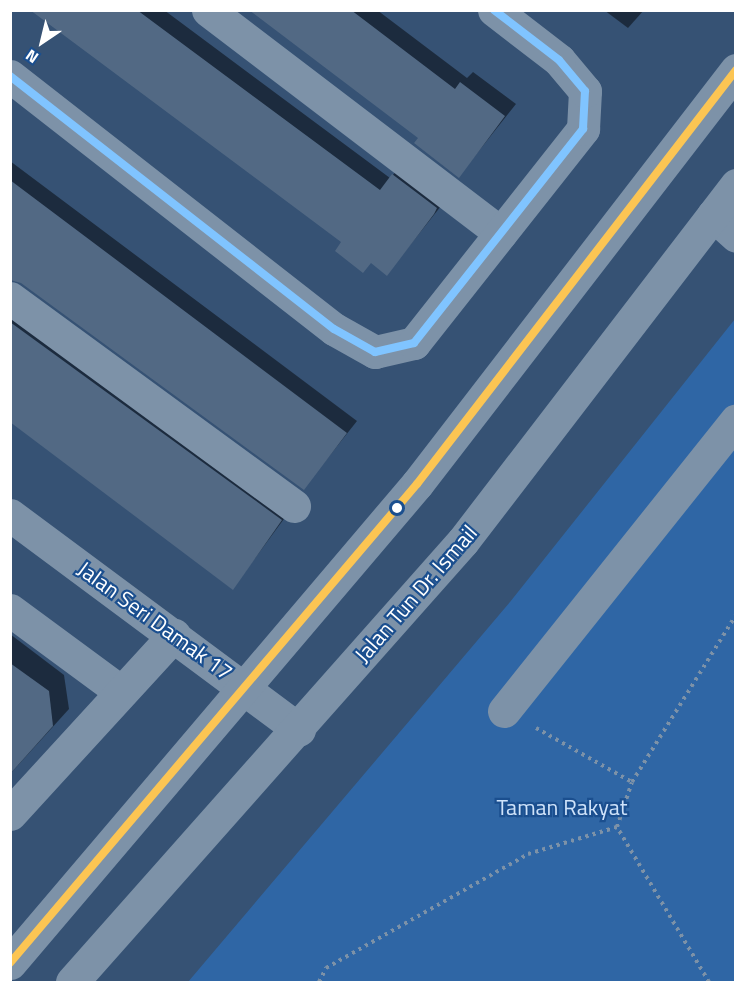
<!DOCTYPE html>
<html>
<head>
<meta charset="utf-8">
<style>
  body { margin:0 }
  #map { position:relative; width:746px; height:993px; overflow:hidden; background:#365274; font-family:"Titillium Web",sans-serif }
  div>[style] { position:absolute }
  .green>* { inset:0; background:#2f66a5 }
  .shadow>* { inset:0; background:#0007 }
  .building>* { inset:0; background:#526984 }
  .path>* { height:4px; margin-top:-2px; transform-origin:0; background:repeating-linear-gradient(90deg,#7d92a8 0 3px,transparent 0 7.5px) }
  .minor>* { height:33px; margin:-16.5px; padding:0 16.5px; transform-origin:16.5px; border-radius:16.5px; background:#7d92a8 }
  .bus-1>* { height:8px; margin:-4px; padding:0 4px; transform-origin:4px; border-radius:4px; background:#80c4ff }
  .bus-2>* { height:8px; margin:-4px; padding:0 4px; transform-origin:4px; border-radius:4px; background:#fcc553 }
  .dots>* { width:16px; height:16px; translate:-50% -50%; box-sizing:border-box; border:3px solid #1b4f8f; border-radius:50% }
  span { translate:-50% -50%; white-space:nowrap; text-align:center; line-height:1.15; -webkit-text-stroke:4.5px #1b4f8f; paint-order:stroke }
  .street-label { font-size:22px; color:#fff }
  .park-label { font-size:22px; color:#cfe3fa }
  .frame { position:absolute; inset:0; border:12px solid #fff; pointer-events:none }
  .north { position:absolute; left:12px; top:12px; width:60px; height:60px; -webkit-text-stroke:4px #1b4f8f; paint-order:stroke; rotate:215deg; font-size:16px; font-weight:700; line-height:24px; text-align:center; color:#fff }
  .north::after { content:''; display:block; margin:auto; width:21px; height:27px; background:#fff; clip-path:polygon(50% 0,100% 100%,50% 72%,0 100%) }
</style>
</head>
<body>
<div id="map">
  <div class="green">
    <i style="clip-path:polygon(735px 319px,735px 982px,188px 982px,510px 602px)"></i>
  </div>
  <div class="shadow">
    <i style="clip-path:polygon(32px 10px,164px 10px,390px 178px,404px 163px,445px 201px,387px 274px)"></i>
    <i style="clip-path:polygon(252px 10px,377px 10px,467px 78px,473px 72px,516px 104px,459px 176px,420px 138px)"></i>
    <i style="clip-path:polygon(604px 10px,644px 10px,628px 28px)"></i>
    <i style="clip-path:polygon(10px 161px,357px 421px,304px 488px,22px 281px,10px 280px)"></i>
    <i style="clip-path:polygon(10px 302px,292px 508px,233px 588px,10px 420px)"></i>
    <i style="clip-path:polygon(10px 634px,64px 675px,69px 709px,10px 774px)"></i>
  </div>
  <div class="building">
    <i style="clip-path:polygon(30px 10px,137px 10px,380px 190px,392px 174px,437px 208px,434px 214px,387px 276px,371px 263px,363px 273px,335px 251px,341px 242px)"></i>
    <i style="clip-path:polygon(249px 10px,351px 10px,455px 89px,460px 82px,505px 116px,459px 178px,414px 143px,418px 138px)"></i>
    <i style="clip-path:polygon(10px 180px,347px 433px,304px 490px,21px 283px,10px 280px)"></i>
    <i style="clip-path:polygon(10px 322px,282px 520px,233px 590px,10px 422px)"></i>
    <i style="clip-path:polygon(10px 663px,49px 691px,53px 726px,10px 774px)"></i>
  </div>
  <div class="path">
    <i style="left:536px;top:728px;width:110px;rotate:29.4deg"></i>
    <i style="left:319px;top:982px;width:16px;rotate:-63deg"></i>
    <i style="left:326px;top:968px;width:232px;rotate:-29.4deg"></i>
    <i style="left:528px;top:854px;width:93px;rotate:-16.9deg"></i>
    <i style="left:709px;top:982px;width:180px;rotate:-120.7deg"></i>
    <i style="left:617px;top:827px;width:47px;rotate:-71.6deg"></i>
    <i style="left:632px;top:782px;width:197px;rotate:-58.1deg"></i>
  </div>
  <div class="minor">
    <i style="left:208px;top:10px;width:368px;rotate:37.3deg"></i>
    <i style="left:10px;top:76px;width:411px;rotate:38deg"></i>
    <i style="left:334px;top:329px;width:47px;rotate:29.3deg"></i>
    <i style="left:375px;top:352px;width:40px;rotate:-13deg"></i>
    <i style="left:414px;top:343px;width:273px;rotate:-51.7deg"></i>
    <i style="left:583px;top:129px;width:38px;rotate:-87deg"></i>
    <i style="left:585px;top:91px;width:40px;rotate:-130deg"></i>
    <i style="left:559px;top:60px;width:82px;rotate:-142.4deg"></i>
    <i style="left:713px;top:215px;width:31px;rotate:42deg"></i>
    <i style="left:10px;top:298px;width:352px;rotate:36.2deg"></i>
    <i style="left:10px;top:515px;width:360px;rotate:36.6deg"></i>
    <i style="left:10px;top:610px;width:137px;rotate:36.4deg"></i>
    <i style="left:504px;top:711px;width:372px;rotate:-51.4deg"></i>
    <i style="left:10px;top:814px;width:243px;rotate:-47.5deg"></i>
    <i style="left:10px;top:963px;width:629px;rotate:-49.65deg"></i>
    <i style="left:417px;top:484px;width:523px;rotate:-52.38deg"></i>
    <i style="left:72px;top:982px;width:589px;rotate:-48.44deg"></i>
    <i style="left:463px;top:541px;width:449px;rotate:-52.5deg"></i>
  </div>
  <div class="bus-1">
    <i style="left:10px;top:76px;width:411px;rotate:38deg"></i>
    <i style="left:334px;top:329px;width:47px;rotate:29.3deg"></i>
    <i style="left:375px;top:352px;width:40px;rotate:-13deg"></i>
    <i style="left:414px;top:343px;width:273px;rotate:-51.7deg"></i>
    <i style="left:583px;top:129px;width:38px;rotate:-87deg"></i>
    <i style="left:585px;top:91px;width:40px;rotate:-130deg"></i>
    <i style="left:559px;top:60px;width:82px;rotate:-142.4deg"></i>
  </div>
  <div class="bus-2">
    <i style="left:10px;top:963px;width:629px;rotate:-49.65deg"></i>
    <i style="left:417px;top:484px;width:523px;rotate:-52.38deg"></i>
  </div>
  <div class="dots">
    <i style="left:397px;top:508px;background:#fff"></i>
  </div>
  <div class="street-label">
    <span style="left:416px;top:594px;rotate:-49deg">Jalan Tun Dr. Ismail</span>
    <span style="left:155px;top:621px;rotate:36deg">Jalan Seri Damak 17</span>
  </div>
  <div class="park-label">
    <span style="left:562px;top:808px">Taman Rakyat</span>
  </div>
  <div class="frame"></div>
  <div class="north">N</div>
</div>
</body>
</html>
